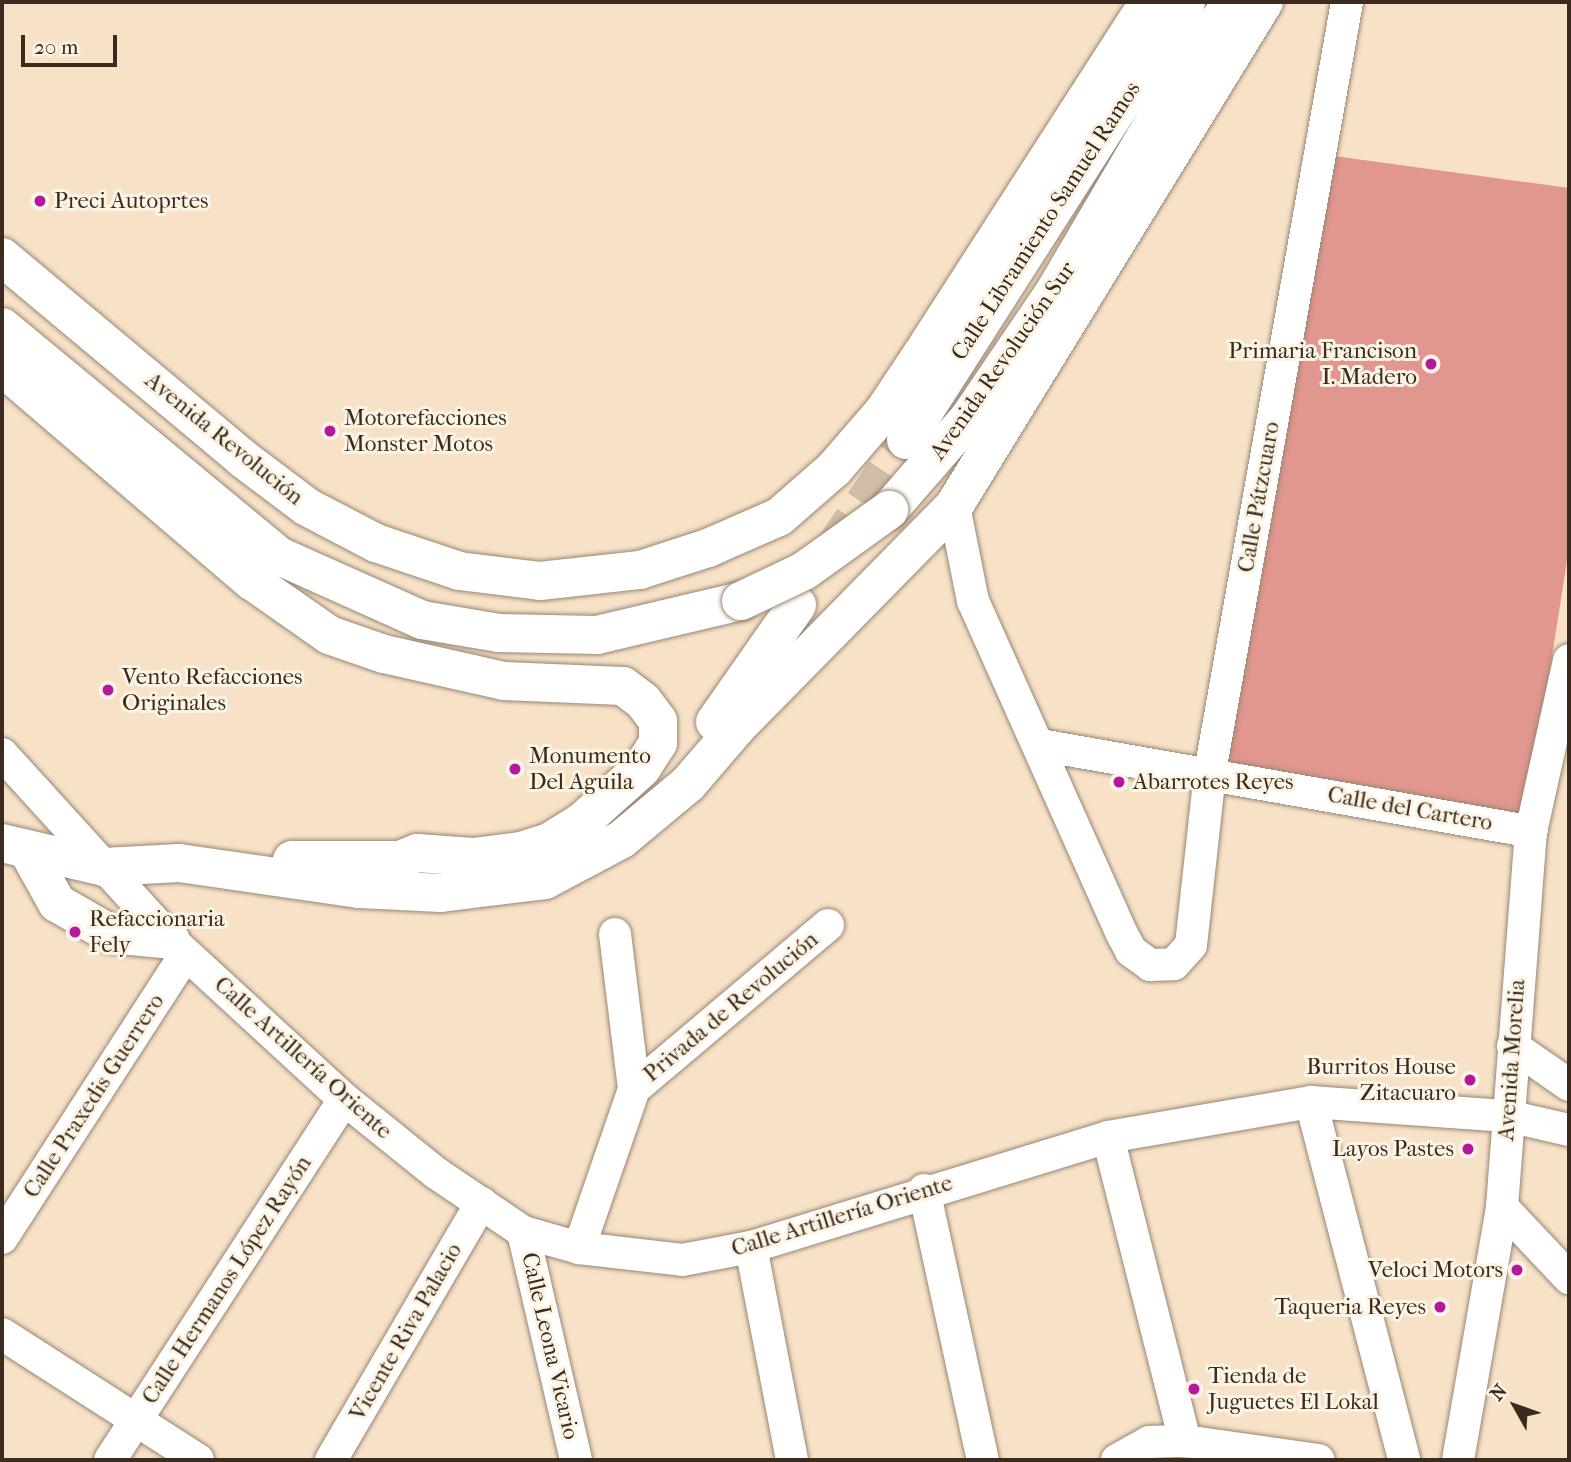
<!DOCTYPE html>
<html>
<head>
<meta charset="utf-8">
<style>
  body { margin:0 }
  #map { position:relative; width:1571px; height:1462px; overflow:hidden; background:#f7e2c8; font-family:"IM FELL French Canon",serif }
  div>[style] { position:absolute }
  .building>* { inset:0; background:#e1968f }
  .major-tunnel>* { height:38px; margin-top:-19px; transform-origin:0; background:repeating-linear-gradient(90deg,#d1bda6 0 38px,transparent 0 57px) }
  .roads { filter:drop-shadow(0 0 2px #998673) drop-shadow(0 0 2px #998673) }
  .minor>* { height:32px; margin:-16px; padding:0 16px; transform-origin:16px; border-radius:16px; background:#fff }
  .major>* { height:38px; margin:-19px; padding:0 19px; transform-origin:19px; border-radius:19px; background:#fff }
  .bridges { filter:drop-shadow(0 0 2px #998673) drop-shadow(0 0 2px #998673) }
  .major-bridge>* { height:38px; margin:-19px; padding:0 19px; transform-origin:19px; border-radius:19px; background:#fff }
  .dots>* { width:19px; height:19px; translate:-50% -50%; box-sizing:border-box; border:4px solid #fcf5e5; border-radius:50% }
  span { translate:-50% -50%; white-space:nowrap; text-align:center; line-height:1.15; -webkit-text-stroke:6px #fcf5e5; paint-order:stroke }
  .poi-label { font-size:23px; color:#3b2a1e }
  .left { translate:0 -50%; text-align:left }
  .right { translate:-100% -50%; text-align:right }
  .street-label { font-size:23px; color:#3b2a1e }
  .frame { position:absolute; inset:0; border:4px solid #3b2a1e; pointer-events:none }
  .north { position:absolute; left:1480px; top:1371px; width:70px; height:70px; -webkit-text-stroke:5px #fcf5e5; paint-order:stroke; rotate:310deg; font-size:19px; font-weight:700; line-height:28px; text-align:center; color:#3b2a1e }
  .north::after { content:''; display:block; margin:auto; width:24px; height:32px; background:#3b2a1e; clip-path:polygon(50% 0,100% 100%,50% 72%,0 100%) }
  .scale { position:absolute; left:21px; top:35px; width:96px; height:32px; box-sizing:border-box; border:4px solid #3b2a1e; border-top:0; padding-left:9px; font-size:21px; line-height:24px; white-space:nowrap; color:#3b2a1e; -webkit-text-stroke:5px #fcf5e5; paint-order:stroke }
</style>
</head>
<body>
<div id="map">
  <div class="building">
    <i style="clip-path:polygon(1334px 156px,1569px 188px,1569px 548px,1526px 822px,1217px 769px)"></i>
  </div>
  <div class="major-tunnel">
    <i style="left:832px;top:551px;width:133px;rotate:-56.3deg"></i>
  </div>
  <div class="roads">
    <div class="minor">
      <i style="left:954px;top:506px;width:97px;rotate:78.7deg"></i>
      <i style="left:973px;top:601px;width:365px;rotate:65.9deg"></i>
      <i style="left:1122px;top:934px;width:19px;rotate:62deg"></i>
      <i style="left:1131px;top:951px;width:24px;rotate:36deg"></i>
      <i style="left:1150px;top:965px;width:24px;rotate:-2deg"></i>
      <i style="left:1174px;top:964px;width:25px;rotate:-48deg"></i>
      <i style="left:1191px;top:945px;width:174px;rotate:-83.7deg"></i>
      <i style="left:1210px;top:772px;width:782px;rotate:-79.91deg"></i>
      <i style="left:1040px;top:745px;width:499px;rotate:10deg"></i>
      <i style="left:2px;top:754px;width:251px;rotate:47.7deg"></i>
      <i style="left:171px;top:940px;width:235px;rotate:42.6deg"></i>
      <i style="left:344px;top:1099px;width:118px;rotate:38.8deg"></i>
      <i style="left:436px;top:1173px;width:105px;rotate:34.1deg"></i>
      <i style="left:523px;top:1232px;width:58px;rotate:15.9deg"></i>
      <i style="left:579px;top:1248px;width:104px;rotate:6.6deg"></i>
      <i style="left:682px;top:1260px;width:70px;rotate:-10.7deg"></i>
      <i style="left:751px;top:1247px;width:374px;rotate:-17.1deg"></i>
      <i style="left:1108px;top:1137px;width:206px;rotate:-9.8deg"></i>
      <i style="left:1311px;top:1102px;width:197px;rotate:4.1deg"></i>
      <i style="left:1508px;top:1116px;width:63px;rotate:12.9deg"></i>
      <i style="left:615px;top:934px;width:156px;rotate:83deg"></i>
      <i style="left:1513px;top:1046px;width:68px;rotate:34.9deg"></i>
      <i style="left:1311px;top:1102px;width:370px;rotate:75.4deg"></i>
      <i style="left:1108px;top:1137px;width:314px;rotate:75.8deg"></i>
      <i style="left:924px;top:1190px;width:276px;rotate:77.7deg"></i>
      <i style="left:1502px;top:1207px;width:98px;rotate:46.7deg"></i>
      <i style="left:523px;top:1232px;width:234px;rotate:76.9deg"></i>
      <i style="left:2px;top:1238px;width:338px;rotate:-57.1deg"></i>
      <i style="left:751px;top:1247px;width:217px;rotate:79.1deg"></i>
      <i style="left:579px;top:1248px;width:168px;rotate:-70.9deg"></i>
      <i style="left:634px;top:1089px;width:254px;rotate:-40.2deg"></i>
      <i style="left:2px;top:1334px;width:233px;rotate:32.7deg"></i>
      <i style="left:110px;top:1460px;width:430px;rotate:-57deg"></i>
      <i style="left:331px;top:1460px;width:298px;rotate:-59.7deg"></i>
      <i style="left:1117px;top:1460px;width:37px;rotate:-29deg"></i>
      <i style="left:1149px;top:1442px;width:36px;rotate:-2deg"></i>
      <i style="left:1185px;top:1441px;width:135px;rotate:8.1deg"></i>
      <i style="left:1458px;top:1460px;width:257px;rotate:-80.1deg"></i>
      <i style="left:1502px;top:1207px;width:376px;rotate:-85.6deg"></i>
      <i style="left:1531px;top:832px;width:176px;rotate:-77.5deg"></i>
    </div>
    <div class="major">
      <i style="left:2px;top:257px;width:313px;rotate:39.9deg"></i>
      <i style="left:242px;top:458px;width:81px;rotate:37deg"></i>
      <i style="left:307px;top:507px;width:78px;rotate:27.6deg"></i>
      <i style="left:376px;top:543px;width:88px;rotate:18.6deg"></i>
      <i style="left:459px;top:571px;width:82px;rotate:7deg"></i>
      <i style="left:540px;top:581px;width:101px;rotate:-6.3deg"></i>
      <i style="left:640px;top:570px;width:71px;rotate:-17.9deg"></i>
      <i style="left:708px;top:548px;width:77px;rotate:-23.6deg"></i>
      <i style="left:779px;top:517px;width:73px;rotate:-41.1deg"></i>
      <i style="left:834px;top:469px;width:77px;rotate:-49.2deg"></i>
      <i style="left:884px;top:411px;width:69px;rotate:-56.3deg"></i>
      <i style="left:922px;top:354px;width:419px;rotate:-57.2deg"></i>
      <i style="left:2px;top:327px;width:359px;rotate:39.6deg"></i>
      <i style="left:279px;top:556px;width:157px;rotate:24.1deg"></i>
      <i style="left:422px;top:620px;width:78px;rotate:9.6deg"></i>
      <i style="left:499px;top:633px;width:98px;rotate:1.2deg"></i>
      <i style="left:597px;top:635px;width:148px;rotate:-13.3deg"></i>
      <i style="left:2px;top:367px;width:329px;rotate:40.6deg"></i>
      <i style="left:252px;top:581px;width:94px;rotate:35deg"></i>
      <i style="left:329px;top:635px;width:58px;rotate:19.1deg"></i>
      <i style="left:384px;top:654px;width:123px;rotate:12.7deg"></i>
      <i style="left:504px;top:681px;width:119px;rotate:2.4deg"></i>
      <i style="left:623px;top:686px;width:25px;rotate:37deg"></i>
      <i style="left:643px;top:701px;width:25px;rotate:53deg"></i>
      <i style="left:658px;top:721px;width:22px;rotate:90deg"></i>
      <i style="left:658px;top:743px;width:30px;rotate:123deg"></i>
      <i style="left:642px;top:768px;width:79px;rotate:138.1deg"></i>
      <i style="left:583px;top:821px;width:39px;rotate:148deg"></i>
      <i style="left:550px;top:842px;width:31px;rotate:163deg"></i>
      <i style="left:520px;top:851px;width:47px;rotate:172.7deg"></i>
      <i style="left:473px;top:857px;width:56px;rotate:-175.9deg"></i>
      <i style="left:417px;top:853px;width:18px;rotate:158deg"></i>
      <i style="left:400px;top:860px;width:108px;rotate:180deg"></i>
      <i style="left:906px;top:440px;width:520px;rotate:-57.41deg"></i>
      <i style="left:889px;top:510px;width:122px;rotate:-49deg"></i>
      <i style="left:969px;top:418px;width:153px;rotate:-55.9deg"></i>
      <i style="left:1055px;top:291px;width:255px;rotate:-59.6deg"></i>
      <i style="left:1184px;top:71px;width:84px;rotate:-55.2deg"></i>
      <i style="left:715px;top:722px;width:143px;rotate:-55deg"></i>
      <i style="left:2px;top:843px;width:105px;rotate:13.2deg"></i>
      <i style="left:104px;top:867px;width:75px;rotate:-3.1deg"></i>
      <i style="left:179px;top:863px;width:183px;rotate:8.2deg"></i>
      <i style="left:360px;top:889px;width:81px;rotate:2.8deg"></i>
      <i style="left:441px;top:893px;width:105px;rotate:-7.1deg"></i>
      <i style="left:545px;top:880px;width:87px;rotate:-28deg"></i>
      <i style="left:622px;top:839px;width:86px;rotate:-39.8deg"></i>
      <i style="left:688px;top:784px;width:75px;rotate:-49.3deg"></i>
      <i style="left:737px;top:727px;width:310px;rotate:-45.5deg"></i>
      <i style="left:954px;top:506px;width:592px;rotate:-58.41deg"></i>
      <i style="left:28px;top:851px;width:60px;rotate:60.9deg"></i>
      <i style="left:57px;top:903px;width:62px;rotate:29.9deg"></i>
      <i style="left:111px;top:934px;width:60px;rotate:5.7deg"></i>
    </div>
  </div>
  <div class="bridges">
    <div class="major-bridge">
      <i style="left:741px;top:601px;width:70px;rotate:-25.5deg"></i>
      <i style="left:804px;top:571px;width:105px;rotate:-35.7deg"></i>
    </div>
  </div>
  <div class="dots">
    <i style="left:40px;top:201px;background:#b5179e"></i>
    <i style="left:1431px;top:364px;background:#b5179e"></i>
    <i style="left:330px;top:431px;background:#b5179e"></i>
    <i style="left:108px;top:690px;background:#b5179e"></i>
    <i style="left:515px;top:769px;background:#b5179e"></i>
    <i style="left:1119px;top:782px;background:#b5179e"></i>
    <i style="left:75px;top:932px;background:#b5179e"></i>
    <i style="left:1470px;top:1080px;background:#b5179e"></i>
    <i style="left:1468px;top:1149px;background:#b5179e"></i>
    <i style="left:1517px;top:1270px;background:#b5179e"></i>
    <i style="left:1440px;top:1307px;background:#b5179e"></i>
    <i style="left:1194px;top:1389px;background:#b5179e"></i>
  </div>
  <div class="poi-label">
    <span class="left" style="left:54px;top:201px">Preci Autoprtes</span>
    <span class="right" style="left:1417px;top:364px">Primaria Francison<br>I. Madero</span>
    <span class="left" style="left:344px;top:431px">Motorefacciones<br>Monster Motos</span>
    <span class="left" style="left:122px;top:690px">Vento Refacciones<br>Originales</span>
    <span class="left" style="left:529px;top:769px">Monumento<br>Del Aguila</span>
    <span class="left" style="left:1133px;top:782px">Abarrotes Reyes</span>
    <span class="left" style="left:89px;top:932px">Refaccionaria<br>Fely</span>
    <span class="right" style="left:1456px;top:1080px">Burritos House<br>Zitacuaro</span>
    <span class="right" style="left:1454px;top:1149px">Layos Pastes</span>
    <span class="right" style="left:1503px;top:1270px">Veloci Motors</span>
    <span class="right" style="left:1426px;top:1307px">Taqueria Reyes</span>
    <span class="left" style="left:1208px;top:1389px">Tienda de<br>Juguetes El Lokal</span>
  </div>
  <div class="street-label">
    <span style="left:1046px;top:221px;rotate:-57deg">Calle Libramiento Samuel Ramos</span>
    <span style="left:1003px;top:361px;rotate:-55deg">Avenida Revolución Sur</span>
    <span style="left:224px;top:439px;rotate:39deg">Avenida Revolución</span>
    <span style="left:1259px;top:497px;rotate:-80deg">Calle Pátzcuaro</span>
    <span style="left:1410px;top:809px;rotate:10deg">Calle del Cartero</span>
    <span style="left:731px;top:1007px;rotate:-40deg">Privada de Revolución</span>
    <span style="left:303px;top:1058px;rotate:42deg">Calle Artillería Oriente</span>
    <span style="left:1512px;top:1060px;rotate:-86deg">Avenida Morelia</span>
    <span style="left:94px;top:1096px;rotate:-57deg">Calle Praxedis Guerrero</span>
    <span style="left:842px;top:1216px;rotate:-17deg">Calle Artillería Oriente</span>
    <span style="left:227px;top:1280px;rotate:-57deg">Calle Hermanos López Rayón</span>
    <span style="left:406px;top:1332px;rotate:-60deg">Vicente Riva Palacio</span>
    <span style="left:550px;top:1346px;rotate:77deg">Calle Leona Vicario</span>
  </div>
  <div class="frame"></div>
  <div class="north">N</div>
  <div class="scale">20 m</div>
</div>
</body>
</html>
